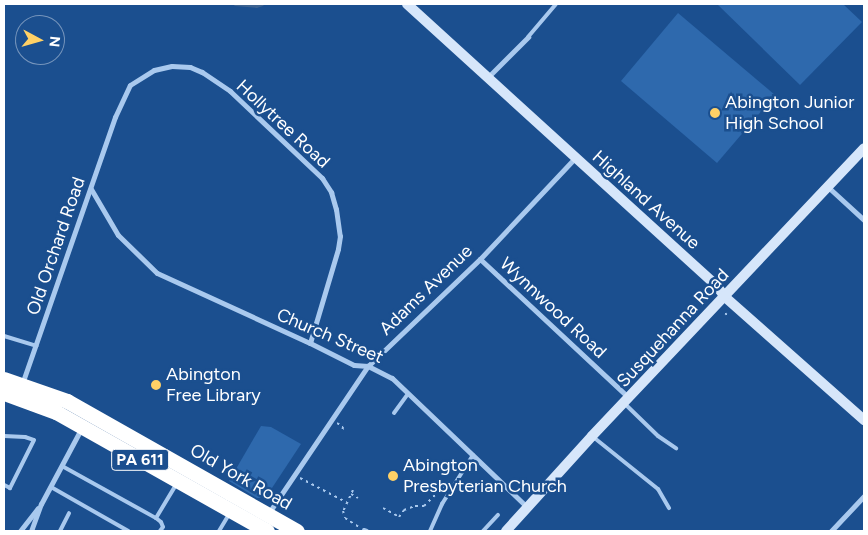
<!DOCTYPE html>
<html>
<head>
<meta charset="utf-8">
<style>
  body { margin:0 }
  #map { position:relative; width:868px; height:535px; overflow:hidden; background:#1b4f8f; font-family:Figtree,sans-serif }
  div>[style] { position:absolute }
  .green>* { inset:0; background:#2e69ad }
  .stream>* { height:2.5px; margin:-1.25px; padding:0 1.25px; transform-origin:1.25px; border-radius:1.25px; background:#3c6290 }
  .path>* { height:2px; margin-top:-1px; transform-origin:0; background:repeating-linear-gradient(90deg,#a9c9ee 0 2.5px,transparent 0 6.5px) }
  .lane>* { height:4px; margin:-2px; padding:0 2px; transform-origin:2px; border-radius:2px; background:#a9c9ee }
  .street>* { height:5px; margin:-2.5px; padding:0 2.5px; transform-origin:2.5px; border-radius:2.5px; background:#a9c9ee }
  .secondary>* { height:10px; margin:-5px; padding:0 5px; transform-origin:5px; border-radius:5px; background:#d6e6fa }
  .highway>* { height:15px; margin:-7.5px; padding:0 7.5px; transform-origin:7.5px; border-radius:7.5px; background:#fff }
  .dots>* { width:14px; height:14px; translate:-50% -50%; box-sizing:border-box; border:2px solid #1b4f8f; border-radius:50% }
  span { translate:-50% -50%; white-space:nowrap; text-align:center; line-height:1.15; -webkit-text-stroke:5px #1b4f8f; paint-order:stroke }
  .shield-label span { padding:1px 4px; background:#1b4f8f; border:1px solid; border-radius:4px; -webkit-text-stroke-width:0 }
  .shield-label { font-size:16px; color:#fff; font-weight:700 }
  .poi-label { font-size:18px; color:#fff }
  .left { translate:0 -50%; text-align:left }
  .street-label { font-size:18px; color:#fff }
  .frame { position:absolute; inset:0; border:5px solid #fff; pointer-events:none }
  .north { position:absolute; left:15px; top:15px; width:50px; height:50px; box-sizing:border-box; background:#1b4f8f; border:1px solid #7695bc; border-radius:50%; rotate:96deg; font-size:14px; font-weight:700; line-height:20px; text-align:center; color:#fff }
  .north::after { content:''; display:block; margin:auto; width:18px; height:22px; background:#ffd166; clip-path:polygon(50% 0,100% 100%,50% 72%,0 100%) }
</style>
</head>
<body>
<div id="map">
  <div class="green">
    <i style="clip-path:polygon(717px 4px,843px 4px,862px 22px,800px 85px)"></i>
    <i style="clip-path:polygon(678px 13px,775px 95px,717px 163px,621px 81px)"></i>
    <i style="clip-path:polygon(261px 426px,271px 427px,301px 444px,268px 494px,262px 498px,257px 498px,229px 481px)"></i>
  </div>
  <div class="stream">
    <i style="left:235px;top:4px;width:21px;rotate:5deg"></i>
    <i style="left:256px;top:6px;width:6px;rotate:-18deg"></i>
  </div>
  <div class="path">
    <i style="left:725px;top:313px;width:3px;rotate:45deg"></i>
    <i style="left:337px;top:423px;width:7px;rotate:34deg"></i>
    <i style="left:343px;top:427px;width:5px;rotate:101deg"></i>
    <i style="left:300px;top:478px;width:52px;rotate:27.6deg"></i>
    <i style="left:353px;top:490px;width:23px;rotate:115deg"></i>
    <i style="left:343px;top:511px;width:7px;rotate:74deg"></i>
    <i style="left:345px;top:518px;width:17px;rotate:33deg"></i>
    <i style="left:351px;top:494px;width:8px;rotate:30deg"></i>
    <i style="left:383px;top:508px;width:18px;rotate:29deg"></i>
    <i style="left:399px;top:517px;width:9px;rotate:-54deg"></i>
    <i style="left:404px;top:510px;width:12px;rotate:-20deg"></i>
    <i style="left:415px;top:506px;width:9px"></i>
    <i style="left:424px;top:506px;width:28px;rotate:-45deg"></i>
  </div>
  <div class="lane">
    <i style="left:528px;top:37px;width:43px;rotate:-49.7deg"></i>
    <i style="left:4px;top:336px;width:34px;rotate:17deg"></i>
    <i style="left:624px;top:403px;width:47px;rotate:44.1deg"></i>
    <i style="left:658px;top:436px;width:22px;rotate:34deg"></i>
    <i style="left:394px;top:413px;width:24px;rotate:-54deg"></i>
    <i style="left:4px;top:436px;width:21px;rotate:3deg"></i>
    <i style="left:25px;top:437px;width:9px;rotate:18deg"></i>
    <i style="left:34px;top:440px;width:54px;rotate:116.6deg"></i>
    <i style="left:10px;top:488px;width:7px;rotate:-153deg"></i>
    <i style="left:592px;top:436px;width:85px;rotate:38.8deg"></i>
    <i style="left:658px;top:489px;width:22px;rotate:60deg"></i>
    <i style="left:62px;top:466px;width:107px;rotate:29deg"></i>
    <i style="left:156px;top:518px;width:6px;rotate:39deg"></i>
    <i style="left:161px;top:522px;width:5px;rotate:68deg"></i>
    <i style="left:163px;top:527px;width:5px;rotate:127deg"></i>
    <i style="left:51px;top:487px;width:89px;rotate:29.7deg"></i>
    <i style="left:156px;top:518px;width:41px;rotate:-59deg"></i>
    <i style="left:364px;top:530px;width:3px;rotate:18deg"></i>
    <i style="left:60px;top:531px;width:20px;rotate:-63deg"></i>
    <i style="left:219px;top:531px;width:21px;rotate:-59deg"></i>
    <i style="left:430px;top:531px;width:30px;rotate:-66deg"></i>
    <i style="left:442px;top:504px;width:58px;rotate:-57.7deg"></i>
    <i style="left:483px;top:531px;width:22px;rotate:-47deg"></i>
  </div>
  <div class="street">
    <i style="left:488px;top:77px;width:57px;rotate:-45deg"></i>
    <i style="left:828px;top:187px;width:49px;rotate:42.5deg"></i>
    <i style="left:91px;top:189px;width:53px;rotate:59.6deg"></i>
    <i style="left:118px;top:235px;width:54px;rotate:44.3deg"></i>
    <i style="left:157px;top:273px;width:168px;rotate:24.6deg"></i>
    <i style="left:310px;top:343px;width:49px;rotate:26.6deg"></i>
    <i style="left:354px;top:365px;width:14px;rotate:4deg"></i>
    <i style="left:368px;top:366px;width:27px;rotate:27deg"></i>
    <i style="left:392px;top:378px;width:187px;rotate:43.7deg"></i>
    <i style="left:480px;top:259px;width:204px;rotate:43deg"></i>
    <i style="left:22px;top:384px;width:283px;rotate:-70.8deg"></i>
    <i style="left:115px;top:117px;width:35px;rotate:-65deg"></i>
    <i style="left:130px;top:85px;width:28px;rotate:-32deg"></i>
    <i style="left:154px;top:70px;width:18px;rotate:-13deg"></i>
    <i style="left:172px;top:66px;width:18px;rotate:3deg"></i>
    <i style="left:190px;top:67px;width:13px;rotate:23deg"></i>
    <i style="left:202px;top:72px;width:34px;rotate:34deg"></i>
    <i style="left:230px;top:91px;width:127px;rotate:43.4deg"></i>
    <i style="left:322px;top:178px;width:17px;rotate:57deg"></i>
    <i style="left:331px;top:192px;width:18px;rotate:74deg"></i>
    <i style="left:336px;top:209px;width:27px;rotate:82deg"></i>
    <i style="left:340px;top:236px;width:13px;rotate:99deg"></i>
    <i style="left:338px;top:249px;width:98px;rotate:106.6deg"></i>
    <i style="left:268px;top:514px;width:179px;rotate:-56deg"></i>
    <i style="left:368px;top:366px;width:155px;rotate:-43.7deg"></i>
    <i style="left:480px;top:259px;width:139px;rotate:-46.8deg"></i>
    <i style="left:20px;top:531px;width:29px;rotate:-52deg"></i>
    <i style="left:31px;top:531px;width:29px;rotate:-70deg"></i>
    <i style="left:41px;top:504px;width:85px;rotate:-61.9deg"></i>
    <i style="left:831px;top:531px;width:48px;rotate:-46.7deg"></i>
  </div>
  <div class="secondary">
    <i style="left:407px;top:4px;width:418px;rotate:42.3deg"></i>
    <i style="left:716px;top:285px;width:15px;rotate:53deg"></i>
    <i style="left:725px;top:297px;width:186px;rotate:41.5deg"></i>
    <i style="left:506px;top:531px;width:128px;rotate:-47.8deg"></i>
    <i style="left:592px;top:436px;width:396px;rotate:-46.6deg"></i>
  </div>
  <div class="highway">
    <i style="left:4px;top:379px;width:67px;rotate:19.2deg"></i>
    <i style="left:67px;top:401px;width:264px;rotate:29.5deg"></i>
    <i style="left:4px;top:393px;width:55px;rotate:20.1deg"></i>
    <i style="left:56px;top:412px;width:242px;rotate:29.4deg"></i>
  </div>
  <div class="dots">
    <i style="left:715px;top:113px;background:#ffd166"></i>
    <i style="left:156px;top:385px;background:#ffd166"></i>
    <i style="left:393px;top:476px;background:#ffd166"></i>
  </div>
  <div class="shield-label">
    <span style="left:140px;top:460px">PA 611</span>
  </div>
  <div class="poi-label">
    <span class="left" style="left:725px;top:113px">Abington Junior<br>High School</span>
    <span class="left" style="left:166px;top:385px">Abington<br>Free Library</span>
    <span class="left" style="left:403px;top:476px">Abington<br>Presbyterian Church</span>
  </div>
  <div class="street-label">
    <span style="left:283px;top:124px;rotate:43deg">Hollytree Road</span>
    <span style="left:646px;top:200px;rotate:42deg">Highland Avenue</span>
    <span style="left:56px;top:246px;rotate:-71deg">Old Orchard Road</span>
    <span style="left:426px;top:290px;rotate:-44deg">Adams Avenue</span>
    <span style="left:553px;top:308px;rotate:43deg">Wynnwood Road</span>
    <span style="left:673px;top:328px;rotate:-47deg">Susquehanna Road</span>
    <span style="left:330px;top:336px;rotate:23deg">Church Street</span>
    <span style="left:241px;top:477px;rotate:30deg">Old York Road</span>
  </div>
  <div class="frame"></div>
  <div class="north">N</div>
</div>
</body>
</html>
